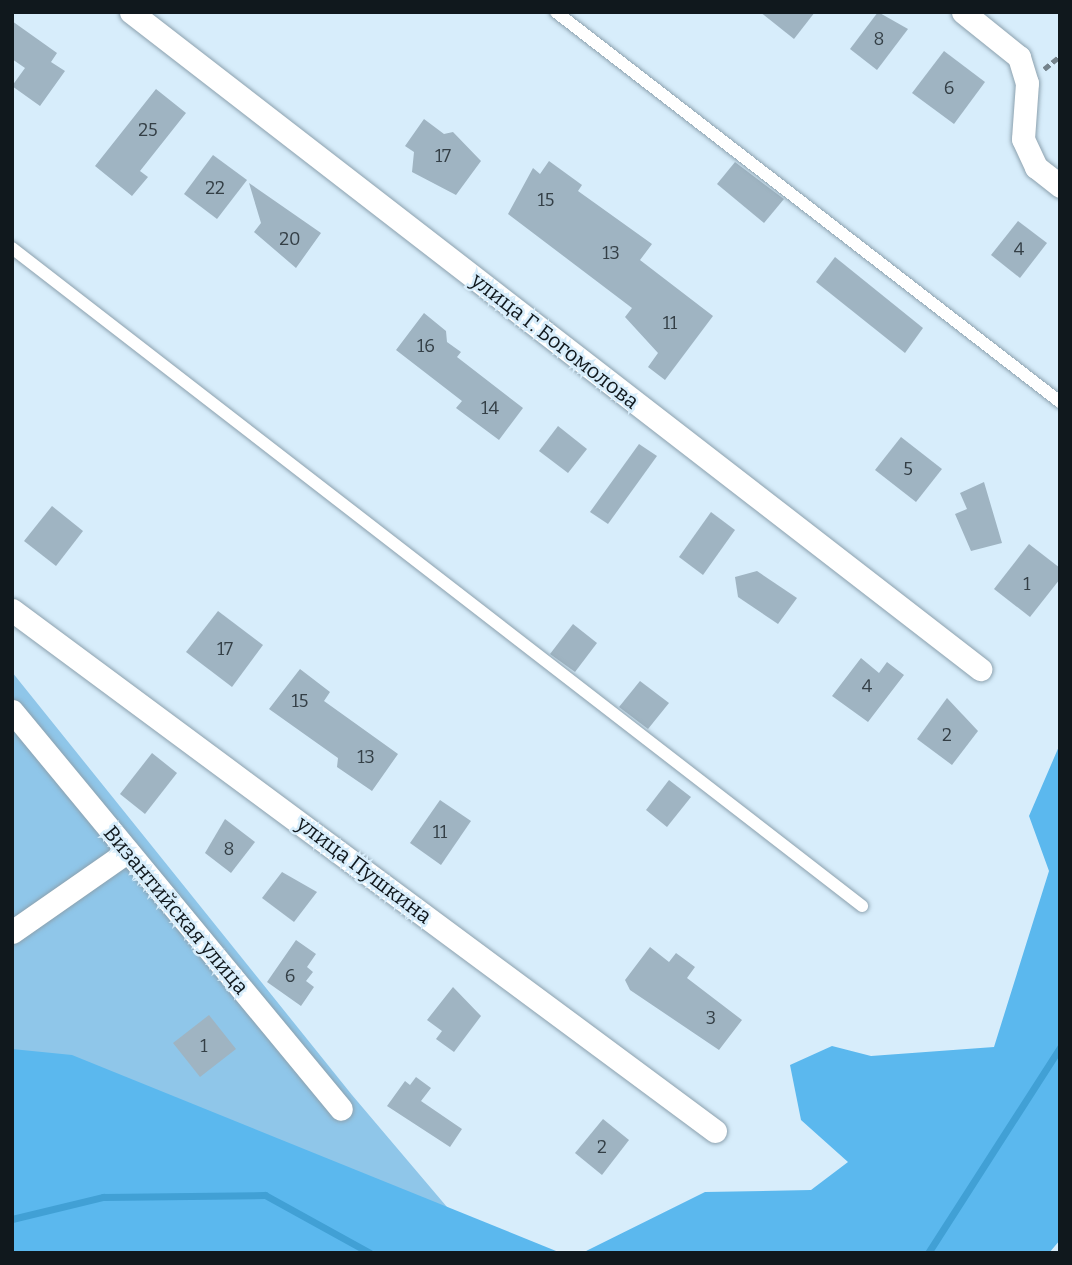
<!DOCTYPE html>
<html>
<head>
<meta charset="utf-8">
<style>
  body { margin:0 }
  #map { position:relative; width:1072px; height:1265px; overflow:hidden; background:#d7edfb; font-family:Bitter,serif }
  div>[style] { position:absolute }
  .green>* { inset:0; background:#8fc6e9 }
  .forest>* { inset:0; background:#5bb8ee }
  .stream>* { height:7px; margin:-3.5px; padding:0 3.5px; transform-origin:3.5px; border-radius:3.5px; background:#41a0d5 }
  .building>* { inset:0; background:#9fb4c2 }
  .path>* { height:4.5px; margin-top:-2.25px; transform-origin:0; background:repeating-linear-gradient(90deg,#74838c 0 7px,transparent 0 10.5px) }
  .roads { filter:drop-shadow(0 0 2px #8ca1ae) drop-shadow(0 0 2px #8ca1ae) }
  .lane>* { height:12px; margin:-6px; padding:0 6px; transform-origin:6px; border-radius:6px; background:#fff }
  .street>* { height:23px; margin:-11.5px; padding:0 11.5px; transform-origin:11.5px; border-radius:11.5px; background:#fff }
  span { translate:-50% -50%; white-space:nowrap; text-align:center; line-height:1.15; -webkit-text-stroke:5px #d7edfb; paint-order:stroke }
  .number-label { font-size:18px; color:#343f46 }
  .number-label span { -webkit-text-stroke-width:0 }
  .street-label { font-size:21px; color:#10181d }
  .frame { position:absolute; inset:0; border:14px solid #10181d; pointer-events:none }
</style>
</head>
<body>
<div id="map">
  <div class="green">
    <i style="clip-path:polygon(12px 672px,352px 1095px,486px 1253px,12px 1253px)"></i>
  </div>
  <div class="forest">
    <i style="clip-path:polygon(1060px 744px,1060px 1240px,1049px 1253px,582px 1253px,705px 1192px,811px 1190px,848px 1162px,801px 1120px,790px 1065px,832px 1046px,871px 1056px,994px 1047px,1049px 871px,1029px 816px)"></i>
    <i style="clip-path:polygon(12px 1049px,72px 1055px,561px 1253px,12px 1253px)"></i>
  </div>
  <div class="stream">
    <i style="left:12px;top:1219px;width:94px;rotate:-13.6deg"></i>
    <i style="left:103px;top:1197px;width:162px;rotate:-0.7deg"></i>
    <i style="left:265px;top:1195px;width:120px;rotate:28.9deg"></i>
    <i style="left:928px;top:1253px;width:245px;rotate:-57.3deg"></i>
  </div>
  <div class="building">
    <i style="clip-path:polygon(760px 12px,815px 12px,794px 39px)"></i>
    <i style="clip-path:polygon(878px 12px,908px 29px,877px 70px,850px 49px)"></i>
    <i style="clip-path:polygon(12px 21px,57px 53px,51px 62px,65px 71px,40px 106px,12px 86px,25px 68px,12px 59px)"></i>
    <i style="clip-path:polygon(944px 51px,985px 82px,954px 124px,912px 93px)"></i>
    <i style="clip-path:polygon(156px 89px,186px 113px,140px 171px,148px 177px,132px 196px,95px 166px)"></i>
    <i style="clip-path:polygon(424px 119px,444px 134px,453px 132px,481px 161px,456px 195px,412px 172px,414px 152px,405px 146px)"></i>
    <i style="clip-path:polygon(213px 155px,247px 180px,217px 219px,184px 194px)"></i>
    <i style="clip-path:polygon(549px 161px,582px 185px,578px 191px,652px 244px,640px 260px,713px 316px,665px 380px,648px 367px,658px 353px,625px 317px,632px 308px,508px 214px,533px 168px,540px 174px)"></i>
    <i style="clip-path:polygon(735px 162px,784px 199px,764px 223px,717px 184px)"></i>
    <i style="clip-path:polygon(249px 183px,321px 233px,296px 268px,254px 232px,261px 223px)"></i>
    <i style="clip-path:polygon(1018px 221px,1047px 243px,1020px 278px,991px 255px)"></i>
    <i style="clip-path:polygon(835px 257px,923px 328px,905px 353px,816px 282px)"></i>
    <i style="clip-path:polygon(424px 313px,446px 331px,447px 342px,461px 352px,457px 357px,523px 408px,499px 440px,456px 408px,462px 401px,396px 350px)"></i>
    <i style="clip-path:polygon(558px 426px,587px 449px,568px 473px,539px 451px)"></i>
    <i style="clip-path:polygon(901px 437px,942px 469px,916px 502px,875px 470px)"></i>
    <i style="clip-path:polygon(639px 444px,657px 456px,608px 524px,590px 512px)"></i>
    <i style="clip-path:polygon(984px 482px,1002px 543px,971px 551px,955px 514px,967px 509px,960px 493px)"></i>
    <i style="clip-path:polygon(52px 506px,83px 531px,56px 566px,24px 541px)"></i>
    <i style="clip-path:polygon(711px 512px,735px 530px,703px 575px,679px 557px)"></i>
    <i style="clip-path:polygon(1029px 544px,1060px 568px,1060px 579px,1030px 617px,994px 589px)"></i>
    <i style="clip-path:polygon(757px 571px,797px 598px,778px 624px,738px 597px,735px 577px)"></i>
    <i style="clip-path:polygon(218px 611px,263px 645px,232px 687px,186px 652px)"></i>
    <i style="clip-path:polygon(573px 624px,597px 643px,575px 672px,550px 654px)"></i>
    <i style="clip-path:polygon(861px 658px,879px 673px,887px 662px,904px 675px,868px 722px,832px 696px)"></i>
    <i style="clip-path:polygon(300px 669px,330px 692px,324px 701px,398px 754px,372px 791px,337px 767px,338px 758px,269px 709px)"></i>
    <i style="clip-path:polygon(640px 681px,669px 703px,648px 729px,619px 707px)"></i>
    <i style="clip-path:polygon(947px 698px,978px 731px,952px 765px,917px 739px)"></i>
    <i style="clip-path:polygon(152px 753px,177px 773px,145px 814px,120px 794px)"></i>
    <i style="clip-path:polygon(669px 780px,691px 797px,667px 827px,646px 810px)"></i>
    <i style="clip-path:polygon(440px 800px,471px 821px,441px 865px,410px 843px)"></i>
    <i style="clip-path:polygon(225px 819px,255px 842px,231px 873px,205px 853px)"></i>
    <i style="clip-path:polygon(282px 872px,317px 892px,294px 922px,262px 898px)"></i>
    <i style="clip-path:polygon(296px 940px,316px 954px,307px 967px,313px 972px,306px 981px,314px 987px,301px 1006px,267px 982px)"></i>
    <i style="clip-path:polygon(650px 947px,669px 962px,676px 953px,695px 967px,687px 978px,742px 1020px,719px 1050px,630px 990px,625px 980px)"></i>
    <i style="clip-path:polygon(453px 987px,481px 1016px,454px 1052px,436px 1039px,442px 1031px,427px 1020px)"></i>
    <i style="clip-path:polygon(209px 1015px,236px 1049px,200px 1077px,173px 1043px)"></i>
    <i style="clip-path:polygon(416px 1077px,431px 1088px,421px 1101px,462px 1129px,450px 1147px,387px 1106px,405px 1081px,410px 1085px)"></i>
    <i style="clip-path:polygon(603px 1119px,629px 1140px,602px 1175px,575px 1153px)"></i>
  </div>
  <div class="path">
    <i style="left:1044px;top:69px;width:21px;rotate:-39deg"></i>
  </div>
  <div class="roads">
    <div class="lane">
      <i style="left:556px;top:12px;width:637px;rotate:37.73deg"></i>
      <i style="left:12px;top:248px;width:1075px;rotate:37.74deg"></i>
    </div>
    <div class="street">
      <i style="left:131px;top:12px;width:1074px;rotate:37.73deg"></i>
      <i style="left:963px;top:12px;width:72px;rotate:38.8deg"></i>
      <i style="left:1019px;top:57px;width:27px;rotate:73deg"></i>
      <i style="left:1027px;top:83px;width:56px;rotate:94.1deg"></i>
      <i style="left:1023px;top:139px;width:31px;rotate:65deg"></i>
      <i style="left:1036px;top:167px;width:31px;rotate:38deg"></i>
      <i style="left:12px;top:610px;width:875px;rotate:36.54deg"></i>
      <i style="left:12px;top:711px;width:516px;rotate:50.42deg"></i>
      <i style="left:12px;top:932px;width:141px;rotate:-34.9deg"></i>
    </div>
  </div>
  <div class="number-label">
    <span style="left:879px;top:39px">8</span>
    <span style="left:949px;top:88px">6</span>
    <span style="left:148px;top:130px">25</span>
    <span style="left:443px;top:156px">17</span>
    <span style="left:215px;top:188px">22</span>
    <span style="left:546px;top:200px">15</span>
    <span style="left:290px;top:239px">20</span>
    <span style="left:1019px;top:249px">4</span>
    <span style="left:611px;top:253px">13</span>
    <span style="left:670px;top:323px">11</span>
    <span style="left:426px;top:346px">16</span>
    <span style="left:490px;top:408px">14</span>
    <span style="left:908px;top:469px">5</span>
    <span style="left:1027px;top:584px">1</span>
    <span style="left:225px;top:649px">17</span>
    <span style="left:867px;top:686px">4</span>
    <span style="left:300px;top:701px">15</span>
    <span style="left:947px;top:735px">2</span>
    <span style="left:366px;top:757px">13</span>
    <span style="left:440px;top:832px">11</span>
    <span style="left:229px;top:849px">8</span>
    <span style="left:290px;top:976px">6</span>
    <span style="left:711px;top:1018px">3</span>
    <span style="left:204px;top:1046px">1</span>
    <span style="left:602px;top:1147px">2</span>
  </div>
  <div class="street-label">
    <span style="left:555px;top:341px;rotate:38deg">улица Г. Богомолова</span>
    <span style="left:364px;top:870px;rotate:37deg">улица Пушкина</span>
    <span style="left:176px;top:910px;rotate:50deg">Византийская улица</span>
  </div>
  <div class="frame"></div>
</div>
</body>
</html>
